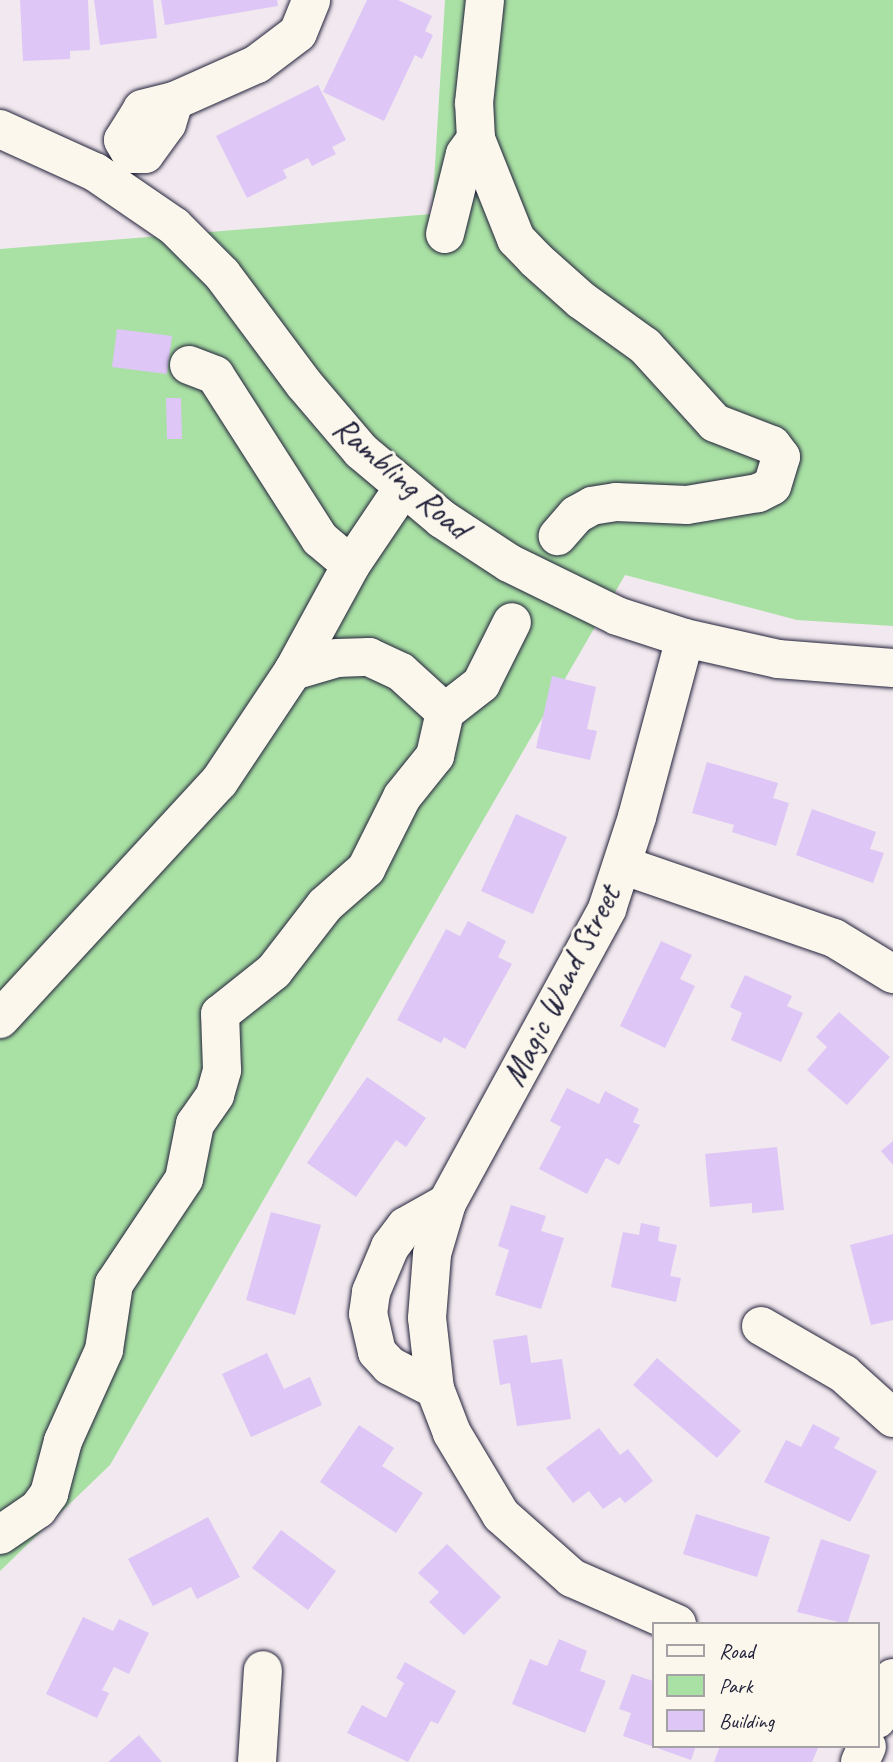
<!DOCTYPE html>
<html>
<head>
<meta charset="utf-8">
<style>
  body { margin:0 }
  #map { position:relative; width:893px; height:1762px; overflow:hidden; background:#f2e8ef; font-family:Caveat,sans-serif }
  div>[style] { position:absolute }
  .green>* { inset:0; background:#a9e1a4 }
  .building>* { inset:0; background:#dec6f6 }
  .roads { filter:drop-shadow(0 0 2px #22223b) drop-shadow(0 0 2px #22223b) }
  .minor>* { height:38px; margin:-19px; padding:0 19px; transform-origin:19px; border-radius:19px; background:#fbf7ec }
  span { translate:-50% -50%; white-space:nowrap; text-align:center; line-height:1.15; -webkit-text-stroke:6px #fbf7ec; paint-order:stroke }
  .street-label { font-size:33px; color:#22223b }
  .legend { position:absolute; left:652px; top:1622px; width:228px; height:126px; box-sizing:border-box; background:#fbf7ec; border:2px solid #a4a2a5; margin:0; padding:9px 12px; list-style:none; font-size:21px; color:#22223b }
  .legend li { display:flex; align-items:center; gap:14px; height:35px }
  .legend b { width:35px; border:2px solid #a4a2a5 }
</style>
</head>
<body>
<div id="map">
  <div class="green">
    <i style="clip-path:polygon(445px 0,893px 0,893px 626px,797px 620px,625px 575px,110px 1465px,0 1571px,0 249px,432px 214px)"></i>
  </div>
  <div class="building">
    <i style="clip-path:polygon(20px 0,88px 0,90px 50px,70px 51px,70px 59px,23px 61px)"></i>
    <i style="clip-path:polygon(94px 0,153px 0,157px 38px,100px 45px)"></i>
    <i style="clip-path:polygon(161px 0,277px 0,278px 6px,165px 25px)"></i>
    <i style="clip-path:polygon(367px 0,398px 0,432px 16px,425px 31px,433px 35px,422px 59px,415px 55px,384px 121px,323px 92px)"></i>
    <i style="clip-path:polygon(318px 85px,346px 140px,332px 147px,336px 154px,312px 166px,308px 158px,283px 170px,287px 178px,247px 198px,216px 136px)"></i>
    <i style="clip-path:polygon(117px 329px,172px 336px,167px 374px,112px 367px)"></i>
    <i style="clip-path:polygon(166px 398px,181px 398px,182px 439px,167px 439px)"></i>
    <i style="clip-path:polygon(552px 676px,596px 687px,587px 729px,597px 731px,590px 760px,536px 748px)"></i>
    <i style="clip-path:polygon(707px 762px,778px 783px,773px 798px,789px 803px,776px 846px,732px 832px,734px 825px,692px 813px)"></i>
    <i style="clip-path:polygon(812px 809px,876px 832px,870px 849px,884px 853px,873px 883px,796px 855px)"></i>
    <i style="clip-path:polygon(516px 814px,567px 837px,533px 914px,481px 891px)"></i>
    <i style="clip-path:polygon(468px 921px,506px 941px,498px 957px,512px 964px,465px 1049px,444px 1037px,441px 1043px,397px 1020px,446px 929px,460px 936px)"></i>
    <i style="clip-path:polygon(661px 941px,692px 955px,680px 979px,695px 986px,665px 1048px,620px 1026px)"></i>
    <i style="clip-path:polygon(745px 975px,792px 996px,787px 1006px,803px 1013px,781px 1062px,731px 1040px,742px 1013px,730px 1007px)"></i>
    <i style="clip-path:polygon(839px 1012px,890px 1057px,847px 1105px,807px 1070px,827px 1047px,816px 1037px)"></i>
    <i style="clip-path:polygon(367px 1077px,426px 1118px,406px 1147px,396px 1140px,356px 1197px,307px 1163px)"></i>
    <i style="clip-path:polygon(567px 1088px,599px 1104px,605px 1091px,639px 1109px,633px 1122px,640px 1125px,619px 1165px,606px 1158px,587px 1194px,539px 1169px,561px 1127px,550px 1121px)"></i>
    <i style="clip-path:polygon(893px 1141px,893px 1165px,881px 1151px)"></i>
    <i style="clip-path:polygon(777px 1147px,784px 1210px,752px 1213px,752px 1203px,710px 1207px,705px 1154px)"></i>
    <i style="clip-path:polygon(511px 1205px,546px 1216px,541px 1231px,564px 1238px,541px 1309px,495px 1295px,509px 1250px,498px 1246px)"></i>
    <i style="clip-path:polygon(271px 1212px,321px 1225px,295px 1315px,246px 1300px)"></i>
    <i style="clip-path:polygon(641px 1223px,660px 1227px,658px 1241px,677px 1245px,670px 1276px,681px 1278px,676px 1302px,611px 1287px,623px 1232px,639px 1235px)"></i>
    <i style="clip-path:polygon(893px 1234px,893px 1320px,871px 1325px,850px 1245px)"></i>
    <i style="clip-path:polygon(527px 1335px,531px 1363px,562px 1359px,571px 1419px,517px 1426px,510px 1383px,500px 1385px,493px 1340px)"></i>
    <i style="clip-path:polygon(267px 1353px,284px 1389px,310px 1377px,322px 1405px,251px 1437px,222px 1374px)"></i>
    <i style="clip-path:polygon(657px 1358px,741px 1431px,717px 1458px,633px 1385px)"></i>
    <i style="clip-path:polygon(813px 1424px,840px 1438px,834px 1448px,877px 1471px,850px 1522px,764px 1482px,786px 1440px,801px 1447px)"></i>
    <i style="clip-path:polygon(359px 1425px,394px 1448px,382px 1466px,423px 1493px,396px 1533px,320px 1482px)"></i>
    <i style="clip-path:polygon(599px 1428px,620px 1455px,628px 1449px,653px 1481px,625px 1503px,620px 1497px,603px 1509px,589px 1491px,573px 1503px,546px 1468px)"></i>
    <i style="clip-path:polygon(696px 1514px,770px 1537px,757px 1577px,683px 1554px)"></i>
    <i style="clip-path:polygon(208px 1517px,240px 1577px,197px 1599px,191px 1587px,153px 1606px,128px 1559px)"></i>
    <i style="clip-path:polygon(281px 1530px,336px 1571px,308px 1610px,252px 1568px)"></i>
    <i style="clip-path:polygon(821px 1539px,870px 1555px,847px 1624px,797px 1612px)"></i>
    <i style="clip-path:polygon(447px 1544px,501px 1597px,464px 1635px,429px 1602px,439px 1592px,418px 1573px)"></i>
    <i style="clip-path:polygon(83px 1617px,113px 1631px,119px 1619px,149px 1633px,129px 1674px,114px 1667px,102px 1690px,109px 1693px,97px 1718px,46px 1694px)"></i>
    <i style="clip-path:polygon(559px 1639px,587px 1651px,580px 1671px,606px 1681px,585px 1733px,512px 1704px,530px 1659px,547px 1666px)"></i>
    <i style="clip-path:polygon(405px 1662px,456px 1691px,438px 1724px,431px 1721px,408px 1762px,347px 1733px,362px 1705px,386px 1718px,404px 1683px,396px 1678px)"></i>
    <i style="clip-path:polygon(632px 1674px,653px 1681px,653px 1746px,696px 1746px,691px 1760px,623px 1736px,631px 1713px,619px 1709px)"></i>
    <i style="clip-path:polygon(139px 1735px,162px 1762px,108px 1762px)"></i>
    <i style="clip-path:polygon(720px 1746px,814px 1746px,818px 1748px,812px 1762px,714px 1762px)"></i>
  </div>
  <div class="roads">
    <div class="minor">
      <i style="left:0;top:129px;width:104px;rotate:24.4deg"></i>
      <i style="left:95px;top:172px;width:96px;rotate:34.4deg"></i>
      <i style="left:174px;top:226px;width:68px;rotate:45deg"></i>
      <i style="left:222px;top:274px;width:137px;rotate:53.3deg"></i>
      <i style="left:304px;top:384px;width:88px;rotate:49.6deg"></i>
      <i style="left:361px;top:451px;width:106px;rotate:40deg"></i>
      <i style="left:442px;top:519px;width:80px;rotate:33.3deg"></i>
      <i style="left:509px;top:563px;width:120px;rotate:26.1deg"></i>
      <i style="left:617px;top:616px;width:71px;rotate:17.9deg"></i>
      <i style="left:685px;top:638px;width:95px;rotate:12.7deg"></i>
      <i style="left:778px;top:659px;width:115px;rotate:4.5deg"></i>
      <i style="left:476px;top:139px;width:108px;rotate:68.2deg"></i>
      <i style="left:516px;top:239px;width:28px;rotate:46deg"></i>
      <i style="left:535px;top:259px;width:62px;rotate:41.7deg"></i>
      <i style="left:581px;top:300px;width:79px;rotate:35.7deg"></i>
      <i style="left:645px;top:346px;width:104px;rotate:47.7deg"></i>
      <i style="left:715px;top:423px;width:61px;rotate:21.1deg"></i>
      <i style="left:772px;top:445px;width:15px;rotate:53deg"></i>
      <i style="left:781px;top:457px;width:30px;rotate:107deg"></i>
      <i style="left:772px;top:486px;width:16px;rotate:153deg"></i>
      <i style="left:758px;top:493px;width:72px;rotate:170.4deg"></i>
      <i style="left:687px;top:505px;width:71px;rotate:-177.6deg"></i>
      <i style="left:616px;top:502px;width:24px;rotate:171deg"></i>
      <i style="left:592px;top:506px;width:18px;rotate:151deg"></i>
      <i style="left:576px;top:515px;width:28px;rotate:131deg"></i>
      <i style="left:131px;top:154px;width:16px;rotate:-120deg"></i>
      <i style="left:123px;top:140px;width:36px;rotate:-58deg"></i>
      <i style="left:142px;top:109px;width:33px;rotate:-14deg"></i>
      <i style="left:174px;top:101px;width:91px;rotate:-24deg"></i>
      <i style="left:257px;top:64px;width:51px;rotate:-37.1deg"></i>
      <i style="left:298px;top:33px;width:35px;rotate:-68deg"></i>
      <i style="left:131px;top:154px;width:14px"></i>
      <i style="left:145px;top:154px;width:37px;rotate:-54deg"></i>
      <i style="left:167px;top:124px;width:24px;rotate:-73deg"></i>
      <i style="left:445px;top:234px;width:82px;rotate:-76deg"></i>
      <i style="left:465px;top:154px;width:19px;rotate:-54deg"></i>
      <i style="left:476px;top:139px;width:36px;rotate:-93deg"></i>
      <i style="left:474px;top:103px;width:104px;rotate:-83.9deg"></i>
      <i style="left:189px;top:365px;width:28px;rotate:21deg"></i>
      <i style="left:215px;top:375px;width:195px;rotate:57.4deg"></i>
      <i style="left:320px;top:539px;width:40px;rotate:40deg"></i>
      <i style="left:293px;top:671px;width:46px;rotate:-16.5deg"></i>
      <i style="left:337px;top:658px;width:32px;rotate:-2deg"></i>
      <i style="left:369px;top:657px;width:35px;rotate:25deg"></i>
      <i style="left:401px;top:672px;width:59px;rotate:42.3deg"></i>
      <i style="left:622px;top:865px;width:224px;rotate:19deg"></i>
      <i style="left:834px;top:938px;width:69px;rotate:31.4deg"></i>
      <i style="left:0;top:1019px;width:323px;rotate:-47.3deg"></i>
      <i style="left:219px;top:782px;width:133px;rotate:-56.3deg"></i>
      <i style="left:293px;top:671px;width:121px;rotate:-61.3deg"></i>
      <i style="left:351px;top:565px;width:93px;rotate:-56deg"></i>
      <i style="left:761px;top:1326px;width:96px;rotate:30deg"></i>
      <i style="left:844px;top:1374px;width:66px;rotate:41.9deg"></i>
      <i style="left:435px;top:1389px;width:51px;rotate:-152.9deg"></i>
      <i style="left:390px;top:1366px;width:19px;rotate:-133deg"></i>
      <i style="left:377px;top:1352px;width:39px;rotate:-103deg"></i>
      <i style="left:368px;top:1314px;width:22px;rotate:-82deg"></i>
      <i style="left:371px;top:1292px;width:49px;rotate:-67.1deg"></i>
      <i style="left:390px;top:1247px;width:26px;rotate:-53deg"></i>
      <i style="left:406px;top:1226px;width:47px;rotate:-29.3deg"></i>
      <i style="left:0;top:1535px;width:46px;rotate:-34.4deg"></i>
      <i style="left:38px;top:1509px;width:19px;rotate:-54deg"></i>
      <i style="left:49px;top:1494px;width:55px;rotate:-75.2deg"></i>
      <i style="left:63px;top:1441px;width:100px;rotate:-65.7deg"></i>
      <i style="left:104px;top:1350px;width:67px;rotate:-81.4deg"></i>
      <i style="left:114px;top:1284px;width:126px;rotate:-56.3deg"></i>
      <i style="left:184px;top:1179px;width:56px;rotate:-78.7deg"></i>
      <i style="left:195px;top:1124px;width:35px;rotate:-55deg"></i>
      <i style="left:215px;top:1095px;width:26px;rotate:-74deg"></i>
      <i style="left:222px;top:1070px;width:56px;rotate:-92deg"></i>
      <i style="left:220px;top:1014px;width:69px;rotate:-38.5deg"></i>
      <i style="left:274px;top:971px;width:83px;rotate:-52.3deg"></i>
      <i style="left:325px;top:905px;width:55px;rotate:-41.3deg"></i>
      <i style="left:366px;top:869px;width:80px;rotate:-63.4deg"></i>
      <i style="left:402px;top:797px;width:53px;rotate:-51.2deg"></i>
      <i style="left:435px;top:756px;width:45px;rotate:-77.2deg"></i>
      <i style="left:445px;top:712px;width:46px;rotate:-37.9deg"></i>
      <i style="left:481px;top:684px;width:69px;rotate:-63.4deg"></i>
      <i style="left:677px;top:1624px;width:115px;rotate:-156.3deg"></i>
      <i style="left:572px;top:1578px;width:95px;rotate:-138.4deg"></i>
      <i style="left:501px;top:1515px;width:96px;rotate:-120.9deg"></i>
      <i style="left:452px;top:1433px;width:47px;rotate:-111.1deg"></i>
      <i style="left:435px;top:1389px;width:71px;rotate:-96.4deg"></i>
      <i style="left:427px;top:1318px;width:64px;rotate:-85.5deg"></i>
      <i style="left:432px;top:1254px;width:53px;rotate:-73.6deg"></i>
      <i style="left:447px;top:1203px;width:335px;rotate:-61.4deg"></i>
      <i style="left:607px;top:909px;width:97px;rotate:-71.9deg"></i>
      <i style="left:637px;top:817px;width:185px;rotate:-75deg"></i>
      <i style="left:877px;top:1719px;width:44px;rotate:-68.7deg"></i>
      <i style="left:257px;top:1762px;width:92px;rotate:-86.3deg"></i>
      <i style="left:860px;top:1762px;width:17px;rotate:-66deg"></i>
    </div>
  </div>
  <div class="street-label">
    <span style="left:401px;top:478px;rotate:41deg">Rambling Road</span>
    <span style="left:562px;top:986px;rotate:-63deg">Magic Wand Street</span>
  </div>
  <ul class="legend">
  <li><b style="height:9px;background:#fbf7ec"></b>Road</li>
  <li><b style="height:19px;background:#a9e1a4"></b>Park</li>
  <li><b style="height:19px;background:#dec6f6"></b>Building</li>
  </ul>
</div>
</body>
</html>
